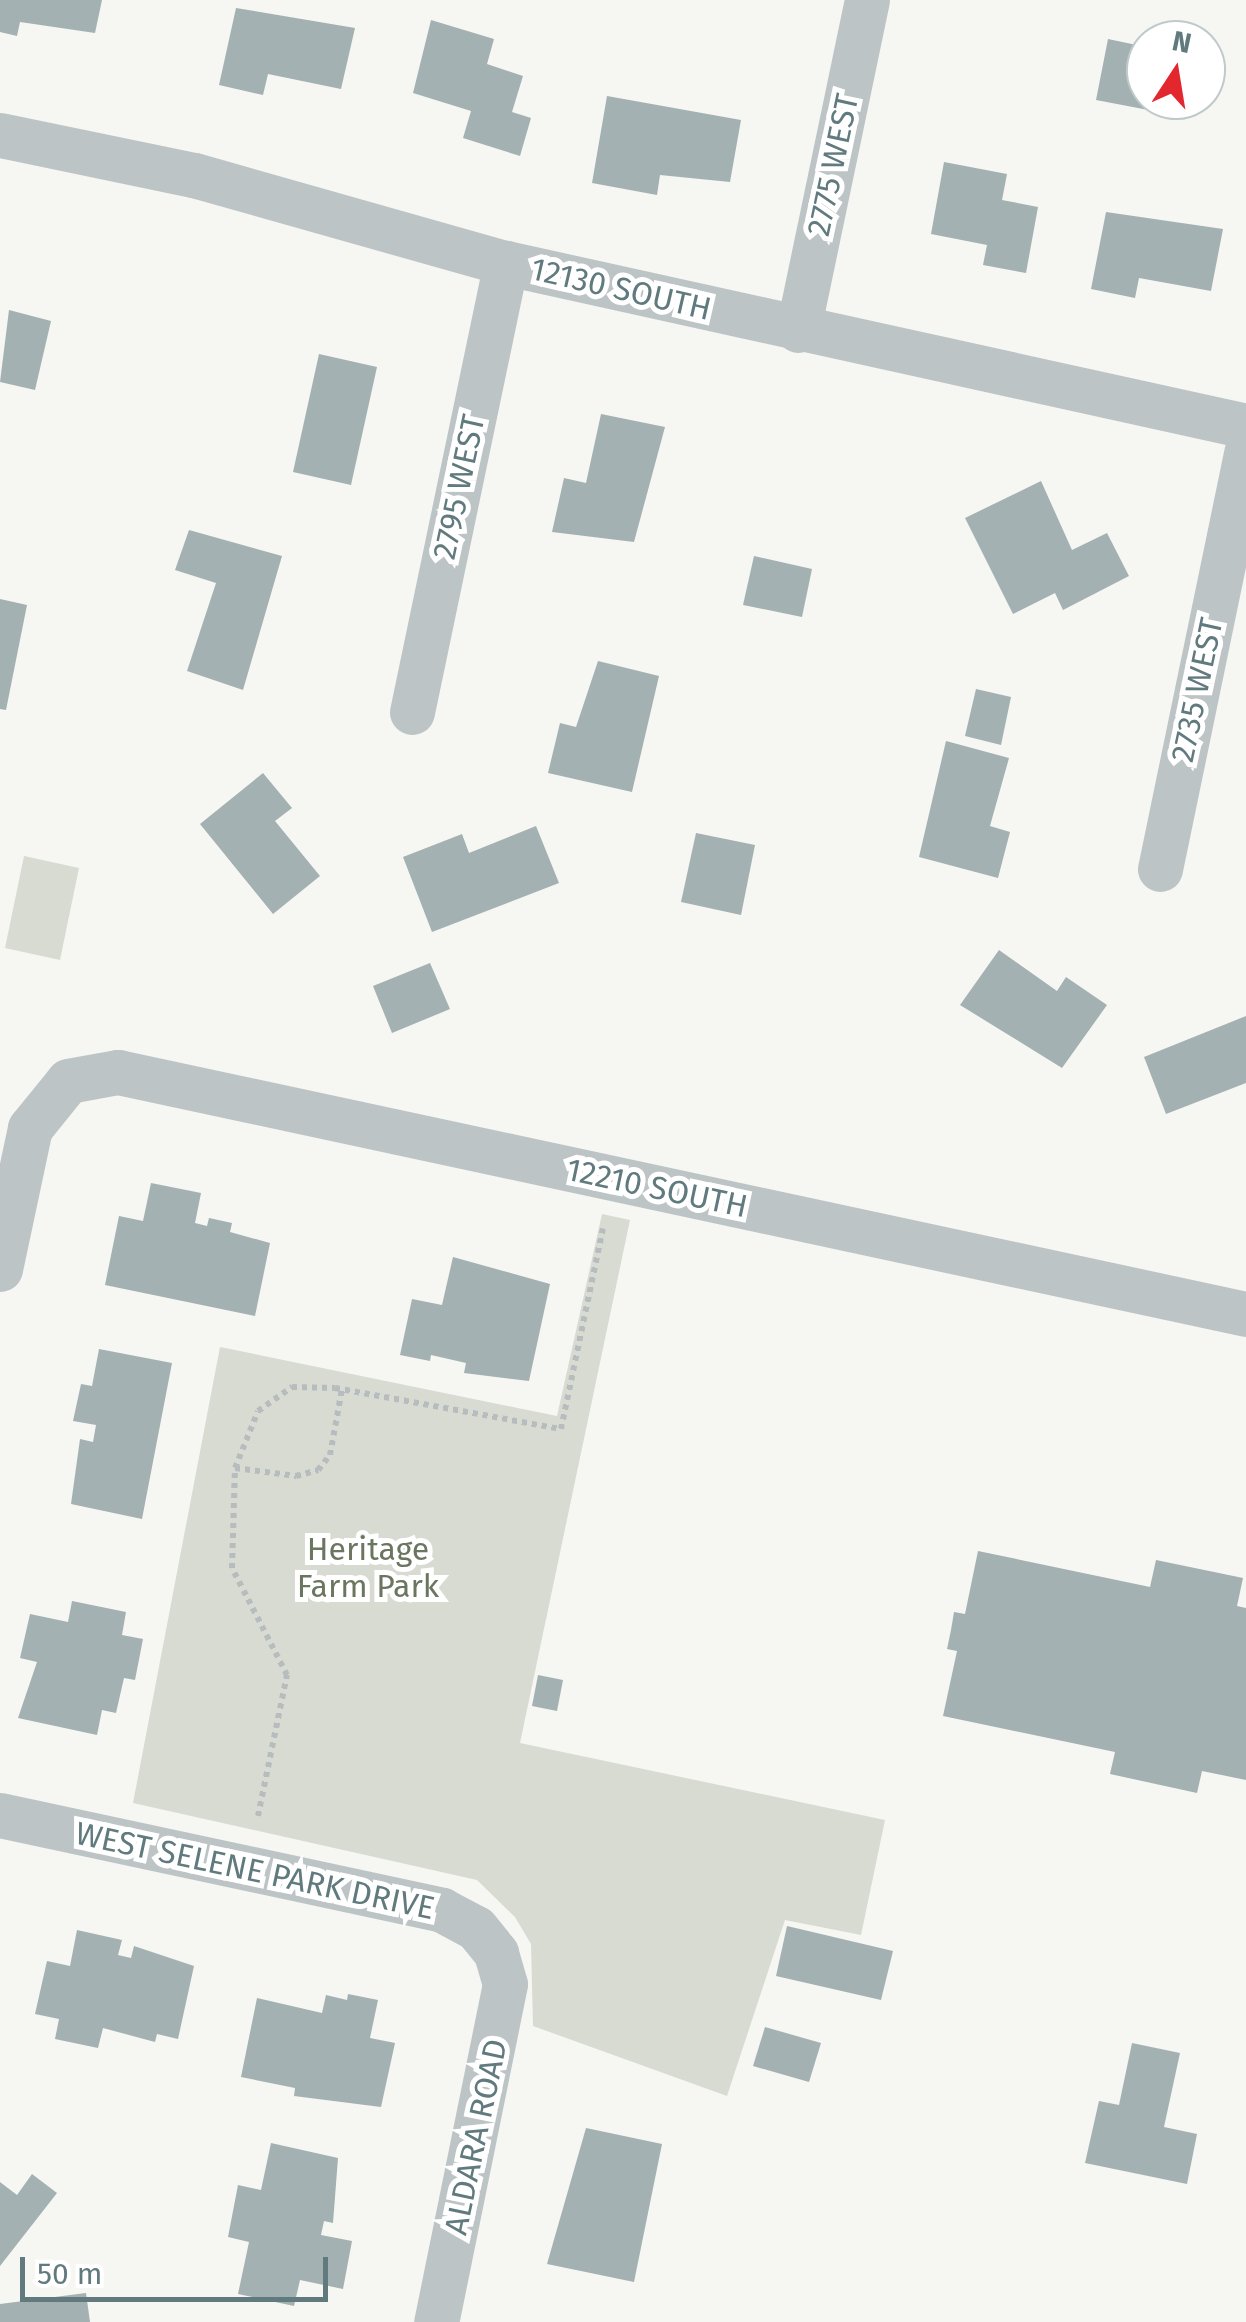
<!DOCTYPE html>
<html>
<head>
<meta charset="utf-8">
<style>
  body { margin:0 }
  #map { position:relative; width:1246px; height:2322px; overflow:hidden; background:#f6f6f3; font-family:"Fira Sans",sans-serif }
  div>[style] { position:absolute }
  .green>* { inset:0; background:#d8dbd2 }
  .building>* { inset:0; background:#a4b1b2 }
  .path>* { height:6px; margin-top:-3px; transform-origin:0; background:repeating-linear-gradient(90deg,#b7bdbe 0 5px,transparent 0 10px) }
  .street>* { height:45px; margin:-22.5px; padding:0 22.5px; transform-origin:22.5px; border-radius:22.5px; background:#bdc4c6 }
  span { translate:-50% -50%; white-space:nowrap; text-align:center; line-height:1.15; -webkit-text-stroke:10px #fff; paint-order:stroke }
  .street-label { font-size:32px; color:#617a7e }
  .park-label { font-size:32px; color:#6a7660 }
  .north { position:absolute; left:1126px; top:20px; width:100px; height:100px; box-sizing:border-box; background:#fff; border:2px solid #c0cacb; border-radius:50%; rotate:12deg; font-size:28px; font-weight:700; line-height:40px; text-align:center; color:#617a7e }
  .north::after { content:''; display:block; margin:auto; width:35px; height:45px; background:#e2272e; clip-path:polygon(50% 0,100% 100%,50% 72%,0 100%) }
  .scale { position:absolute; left:20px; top:2257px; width:308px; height:45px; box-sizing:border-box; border:5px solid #617a7e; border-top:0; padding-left:12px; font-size:30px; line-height:35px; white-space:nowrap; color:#617a7e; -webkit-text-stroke:8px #fff; paint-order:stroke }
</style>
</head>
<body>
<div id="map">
  <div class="green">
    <i style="clip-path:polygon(24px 856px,79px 868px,60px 960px,5px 948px)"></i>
    <i style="clip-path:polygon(602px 1214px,630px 1220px,520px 1743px,885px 1820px,861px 1935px,785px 1920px,727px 2096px,533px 2026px,531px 1944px,515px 1917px,477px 1880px,133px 1803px,220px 1347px,557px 1416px)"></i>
  </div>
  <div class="building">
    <i style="clip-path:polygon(0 0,102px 0,95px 33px,20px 22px,17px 36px,0 32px)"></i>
    <i style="clip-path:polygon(236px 8px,355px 28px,341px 89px,268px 74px,263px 95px,219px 85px)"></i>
    <i style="clip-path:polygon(431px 20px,494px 39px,487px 64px,523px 76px,512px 112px,531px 118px,520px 156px,463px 138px,471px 111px,413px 93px)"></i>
    <i style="clip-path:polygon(1108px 39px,1146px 47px,1146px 100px,1161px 100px,1159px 112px,1096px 100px)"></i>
    <i style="clip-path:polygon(607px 96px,741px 120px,730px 182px,660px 175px,657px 195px,592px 183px)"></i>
    <i style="clip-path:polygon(944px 162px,1007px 174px,1002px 200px,1038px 207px,1026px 273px,983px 265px,987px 245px,931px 234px)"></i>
    <i style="clip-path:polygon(1106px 212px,1223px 229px,1211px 291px,1139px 278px,1135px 298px,1091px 289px)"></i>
    <i style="clip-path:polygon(9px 310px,51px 321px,35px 390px,0 382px)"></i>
    <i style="clip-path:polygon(319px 354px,377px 367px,351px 485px,293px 472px)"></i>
    <i style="clip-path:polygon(601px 414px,665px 427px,634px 542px,552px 532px,564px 478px,586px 483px)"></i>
    <i style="clip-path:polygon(1041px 481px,1072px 550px,1107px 533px,1129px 576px,1063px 610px,1055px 593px,1013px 614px,965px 518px)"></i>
    <i style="clip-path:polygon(189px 530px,282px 556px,243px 690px,187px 671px,216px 583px,175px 570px)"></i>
    <i style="clip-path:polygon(754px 556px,812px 569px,802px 617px,743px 605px)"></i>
    <i style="clip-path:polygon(0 599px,27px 605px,6px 710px,0 709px)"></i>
    <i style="clip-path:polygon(598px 661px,659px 676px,632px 792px,548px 773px,560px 723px,576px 727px)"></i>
    <i style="clip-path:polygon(976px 689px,1011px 697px,1001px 745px,965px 736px)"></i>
    <i style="clip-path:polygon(946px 741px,1009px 758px,990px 826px,1010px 832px,998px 878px,919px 857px)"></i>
    <i style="clip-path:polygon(263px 773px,292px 808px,275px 821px,320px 876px,273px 914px,200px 824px)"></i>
    <i style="clip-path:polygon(536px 826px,559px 883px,432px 932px,403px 857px,462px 834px,469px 853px)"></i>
    <i style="clip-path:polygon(696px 833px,755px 845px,741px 915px,681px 902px)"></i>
    <i style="clip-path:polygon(999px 950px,1057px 991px,1066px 977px,1107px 1005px,1062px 1068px,960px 1005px)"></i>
    <i style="clip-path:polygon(430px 963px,450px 1009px,392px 1033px,373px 986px)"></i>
    <i style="clip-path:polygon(1246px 1016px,1246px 1083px,1166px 1114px,1144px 1057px)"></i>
    <i style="clip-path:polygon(151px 1183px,201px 1193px,195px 1223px,207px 1226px,209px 1218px,232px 1223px,230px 1232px,270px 1243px,255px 1316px,105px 1285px,119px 1216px,143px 1221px)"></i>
    <i style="clip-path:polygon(453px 1257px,550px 1284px,529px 1381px,464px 1373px,466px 1363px,431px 1355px,430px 1361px,400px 1355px,412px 1299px,442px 1305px)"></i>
    <i style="clip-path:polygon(99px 1349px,172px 1363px,142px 1519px,71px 1504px,80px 1439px,93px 1442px,96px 1425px,73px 1421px,81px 1384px,92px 1386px)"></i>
    <i style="clip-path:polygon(978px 1551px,1150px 1587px,1156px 1560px,1243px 1578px,1237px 1606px,1246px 1608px,1246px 1780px,1202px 1771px,1197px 1793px,1110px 1774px,1115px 1752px,943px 1716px,957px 1651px,947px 1649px,951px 1630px,954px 1612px,965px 1614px)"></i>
    <i style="clip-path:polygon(72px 1601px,126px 1612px,122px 1635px,143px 1639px,135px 1680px,124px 1678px,116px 1713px,102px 1710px,97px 1735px,18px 1718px,37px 1662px,20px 1658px,30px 1614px,68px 1622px)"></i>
    <i style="clip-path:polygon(538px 1675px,563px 1680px,557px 1711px,532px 1706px)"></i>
    <i style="clip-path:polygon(787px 1926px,893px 1951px,881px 2000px,776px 1976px)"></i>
    <i style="clip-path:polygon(77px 1930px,122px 1940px,118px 1955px,131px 1958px,134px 1946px,194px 1966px,178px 2039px,157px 2034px,155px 2042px,103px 2028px,98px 2048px,55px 2039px,59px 2019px,35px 2014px,47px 1961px,70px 1966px)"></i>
    <i style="clip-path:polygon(348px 1994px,378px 2000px,370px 2038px,395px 2043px,381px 2107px,294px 2096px,295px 2088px,241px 2077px,257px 1998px,322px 2013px,326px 1995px,347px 2000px)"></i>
    <i style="clip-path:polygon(765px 2027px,821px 2043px,809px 2082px,753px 2066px)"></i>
    <i style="clip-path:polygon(1132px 2043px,1180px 2053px,1164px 2127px,1197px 2134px,1187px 2184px,1085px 2163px,1099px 2101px,1119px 2105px)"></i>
    <i style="clip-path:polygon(586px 2128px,662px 2144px,634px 2282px,547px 2264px)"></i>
    <i style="clip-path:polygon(271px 2143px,338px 2158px,333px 2223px,324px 2221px,321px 2235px,352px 2241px,343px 2289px,300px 2280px,294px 2306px,238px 2294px,249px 2242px,228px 2237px,238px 2185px,261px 2190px)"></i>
    <i style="clip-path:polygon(32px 2174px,57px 2193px,0 2266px,0 2182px,17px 2195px)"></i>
    <i style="clip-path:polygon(86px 2293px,90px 2322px,0 2322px,0 2304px)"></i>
  </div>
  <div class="path">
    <i style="left:235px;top:1468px;width:62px;rotate:7.5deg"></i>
    <i style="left:296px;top:1476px;width:23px;rotate:-15deg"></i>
    <i style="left:318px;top:1470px;width:19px;rotate:-51deg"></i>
    <i style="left:330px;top:1455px;width:67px;rotate:-79.7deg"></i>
    <i style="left:258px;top:1816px;width:144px;rotate:-78.4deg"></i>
    <i style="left:287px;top:1675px;width:120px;rotate:-117.2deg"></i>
    <i style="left:232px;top:1568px;width:100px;rotate:-88.3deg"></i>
    <i style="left:235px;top:1468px;width:61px;rotate:-68deg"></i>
    <i style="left:258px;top:1411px;width:42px;rotate:-35.2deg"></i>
    <i style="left:292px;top:1387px;width:43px;rotate:1.3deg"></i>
    <i style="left:335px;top:1388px;width:230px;rotate:10.3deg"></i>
    <i style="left:561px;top:1429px;width:205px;rotate:-78.2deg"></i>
  </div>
  <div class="street">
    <i style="left:0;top:135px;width:198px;rotate:11.7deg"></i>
    <i style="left:194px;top:175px;width:324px;rotate:15.8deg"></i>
    <i style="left:506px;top:263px;width:758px;rotate:12.42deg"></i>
    <i style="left:798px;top:330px;width:337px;rotate:-78.2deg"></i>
    <i style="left:412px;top:712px;width:459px;rotate:-78.2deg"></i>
    <i style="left:1160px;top:869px;width:426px;rotate:-78.3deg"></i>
    <i style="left:0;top:1269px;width:144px;rotate:-78deg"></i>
    <i style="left:30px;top:1128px;width:60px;rotate:-51deg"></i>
    <i style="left:68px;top:1081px;width:51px;rotate:-10.2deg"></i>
    <i style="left:118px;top:1072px;width:1154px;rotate:12.11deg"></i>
    <i style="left:0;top:1815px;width:452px;rotate:12.1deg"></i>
    <i style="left:442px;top:1910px;width:38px;rotate:28deg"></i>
    <i style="left:476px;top:1928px;width:32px;rotate:51deg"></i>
    <i style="left:496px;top:1953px;width:32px;rotate:74deg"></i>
    <i style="left:505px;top:1984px;width:345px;rotate:101.5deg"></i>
  </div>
  <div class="street-label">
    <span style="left:833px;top:165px;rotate:-78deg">2775 WEST</span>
    <span style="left:621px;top:289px;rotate:13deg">12130 SOUTH</span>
    <span style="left:459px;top:487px;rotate:-78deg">2795 WEST</span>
    <span style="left:1197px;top:690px;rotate:-78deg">2735 WEST</span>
    <span style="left:657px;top:1188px;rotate:12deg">12210 SOUTH</span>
    <span style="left:255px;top:1871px;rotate:12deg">WEST SELENE PARK DRIVE</span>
    <span style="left:476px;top:2137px;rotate:-78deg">ALDARA ROAD</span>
  </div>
  <div class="park-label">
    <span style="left:368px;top:1568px">Heritage<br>Farm Park</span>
  </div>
  <div class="north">N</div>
  <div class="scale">50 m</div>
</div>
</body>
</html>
